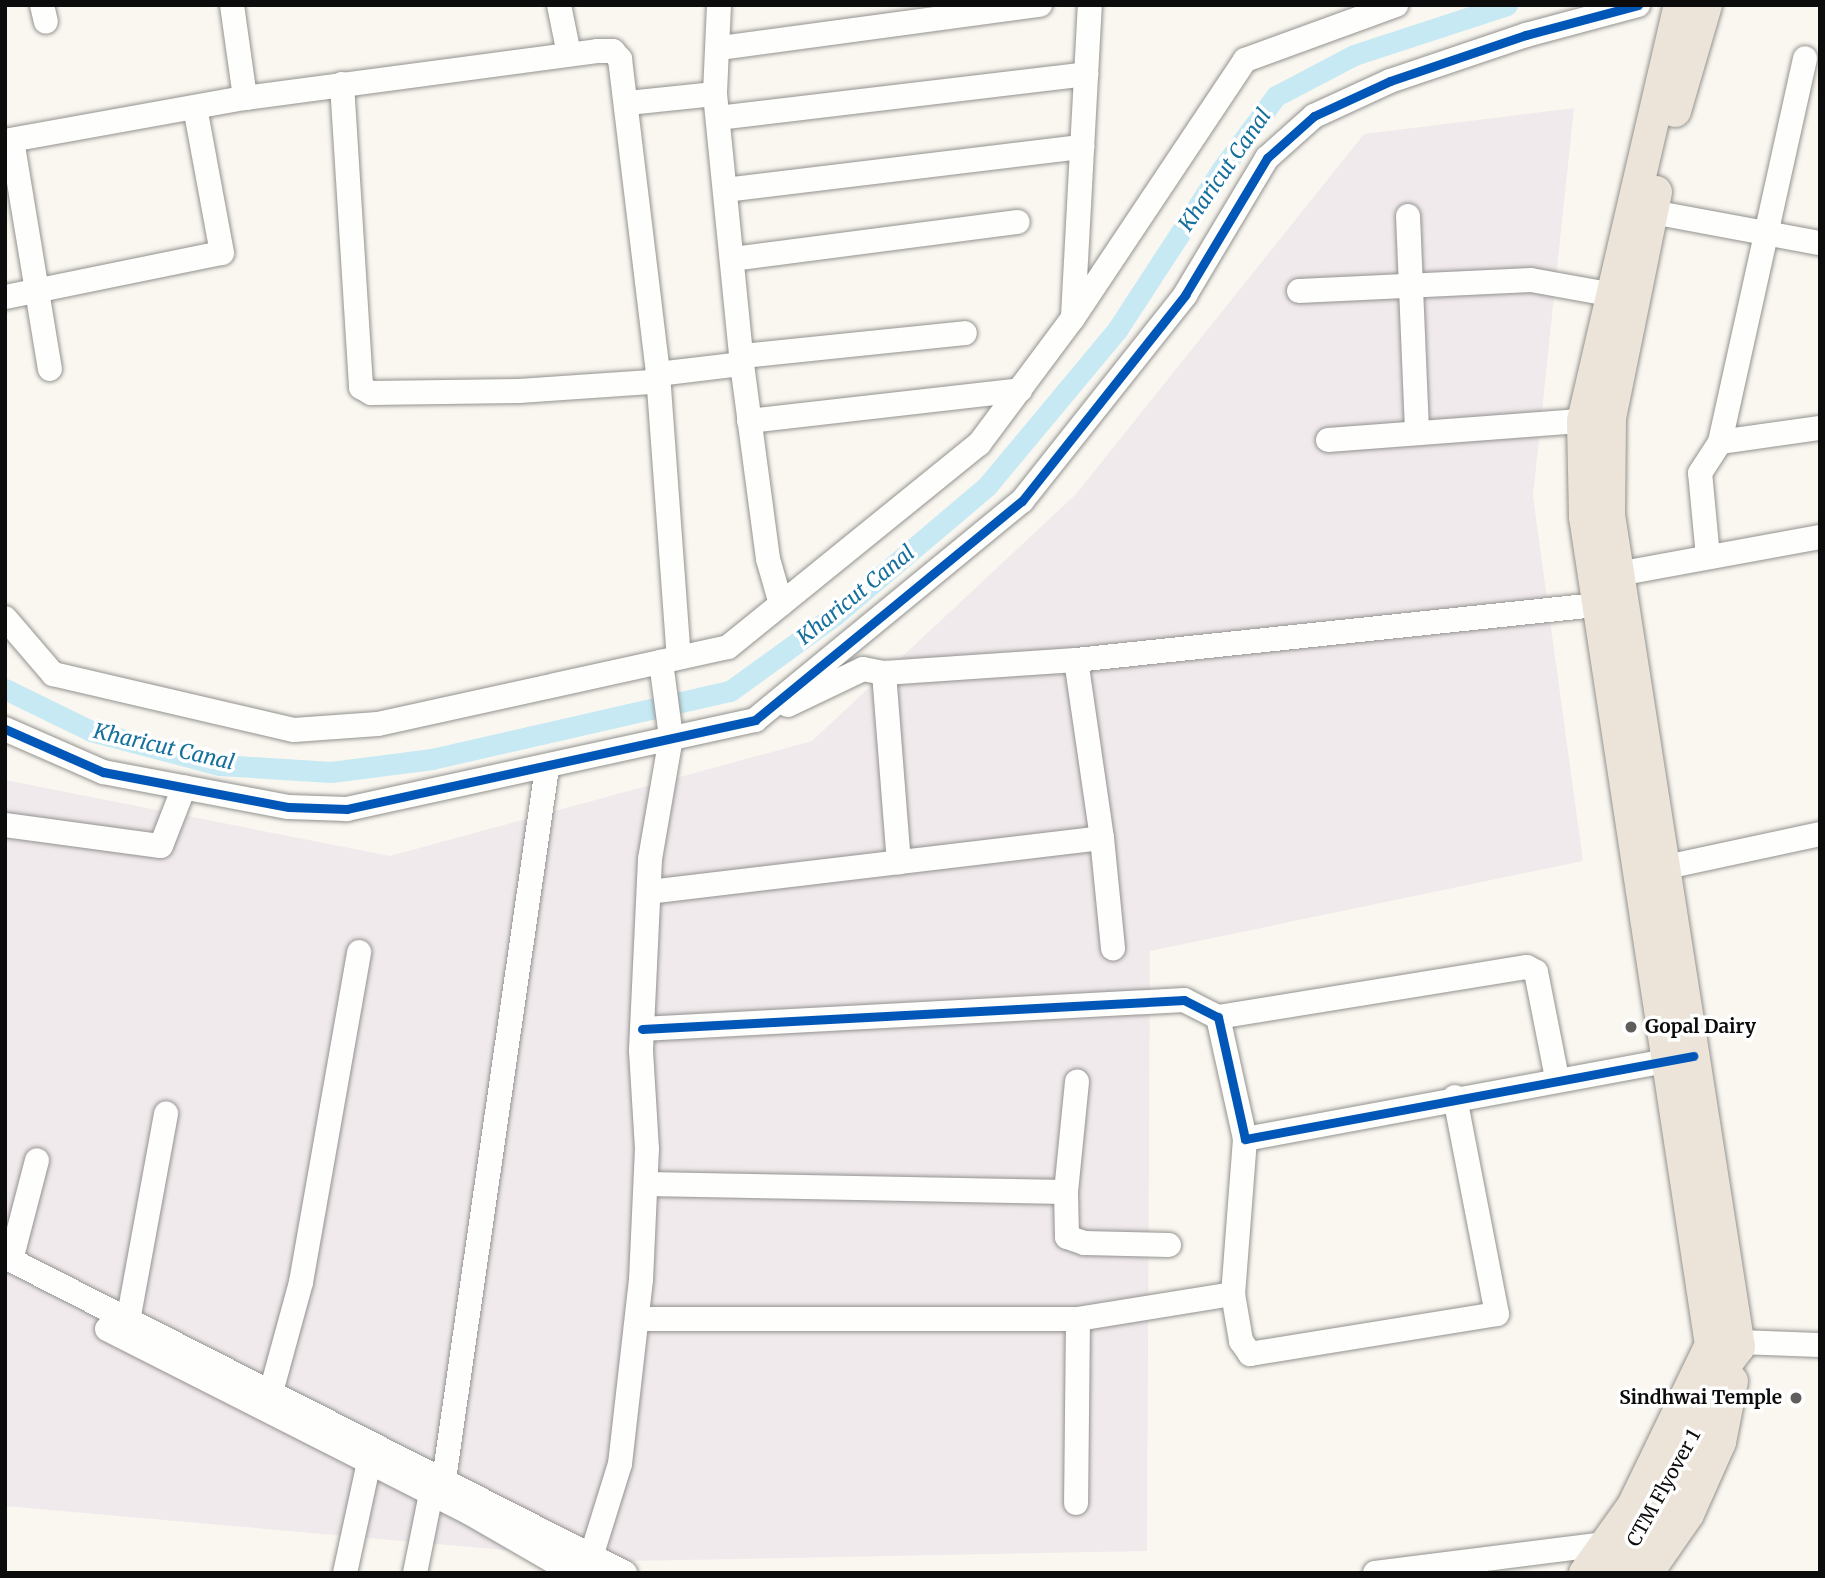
<!DOCTYPE html>
<html>
<head>
<meta charset="utf-8">
<style>
  body { margin:0 }
  #map { position:relative; width:1825px; height:1578px; overflow:hidden; background:#faf7f0; font-family:Merriweather,serif }
  div>[style] { position:absolute }
  .industrial>* { inset:0; background:#f1eaed }
  .canal>* { height:21px; margin:-10.5px; padding:0 10.5px; transform-origin:10.5px; border-radius:10.5px; background:#c6e9f4 }
  .roads { filter:drop-shadow(0 0 2px #93928f) drop-shadow(0 0 2px #93928f) }
  .minor>* { height:24px; margin:-12px; padding:0 12px; transform-origin:12px; border-radius:12px; background:#fefefd }
  .major>* { height:32px; margin:-16px; padding:0 16px; transform-origin:16px; border-radius:16px; background:#ece4d8 }
  .cycleway>* { height:9px; margin:-4.5px; padding:0 4.5px; transform-origin:4.5px; border-radius:4.5px; background:#0057b8 }
  .dots>* { width:19px; height:19px; translate:-50% -50%; box-sizing:border-box; border:4px solid #fff; border-radius:50% }
  span { translate:-50% -50%; white-space:nowrap; text-align:center; line-height:1.15; -webkit-text-stroke:7px #fff; paint-order:stroke }
  .poi-label { font-size:19px; color:#0c0c0c; font-weight:700 }
  .left { translate:0 -50%; text-align:left }
  .right { translate:-100% -50%; text-align:right }
  .street-label { font-size:19px; color:#0c0c0c }
  .water-label { font-size:21px; color:#16709d; font-style:italic }
  .frame { position:absolute; inset:0; border:7px solid #0c0c0c; pointer-events:none }
</style>
</head>
<body>
<div id="map">
  <div class="industrial">
    <i style="clip-path:polygon(1574px 108px,1533px 496px,1583px 861px,1150px 951px,1147px 1551px,629px 1561px,5px 1506px,5px 780px,390px 856px,812px 741px,1076px 494px,1364px 134px)"></i>
  </div>
  <div class="canal">
    <i style="left:5px;top:689px;width:96px;rotate:26deg"></i>
    <i style="left:91px;top:731px;width:133px;rotate:14.8deg"></i>
    <i style="left:220px;top:765px;width:111px;rotate:3.6deg"></i>
    <i style="left:331px;top:772px;width:102px;rotate:-7.3deg"></i>
    <i style="left:432px;top:759px;width:306px;rotate:-12.9deg"></i>
    <i style="left:730px;top:691px;width:130px;rotate:-35.9deg"></i>
    <i style="left:835px;top:615px;width:199px;rotate:-40.3deg"></i>
    <i style="left:987px;top:486px;width:203px;rotate:-50.2deg"></i>
    <i style="left:1117px;top:330px;width:192px;rotate:-56.9deg"></i>
    <i style="left:1222px;top:169px;width:91px;rotate:-53.5deg"></i>
    <i style="left:1276px;top:96px;width:88px;rotate:-27.7deg"></i>
    <i style="left:1354px;top:55px;width:161px;rotate:-18.1deg"></i>
  </div>
  <div class="roads">
    <div class="minor">
      <i style="left:42px;top:5px;width:17px;rotate:77deg"></i>
      <i style="left:232px;top:5px;width:94px;rotate:82deg"></i>
      <i style="left:245px;top:98px;width:355px;rotate:-7.6deg"></i>
      <i style="left:597px;top:51px;width:16px"></i>
      <i style="left:613px;top:51px;width:11px;rotate:49deg"></i>
      <i style="left:620px;top:59px;width:317px;rotate:83.1deg"></i>
      <i style="left:658px;top:374px;width:284px;rotate:85.8deg"></i>
      <i style="left:559px;top:5px;width:50px;rotate:78.5deg"></i>
      <i style="left:719px;top:5px;width:89px;rotate:92.6deg"></i>
      <i style="left:715px;top:94px;width:271px;rotate:84.3deg"></i>
      <i style="left:742px;top:364px;width:197px;rotate:82.4deg"></i>
      <i style="left:768px;top:559px;width:47px;rotate:73.9deg"></i>
      <i style="left:720px;top:48px;width:323px;rotate:-7.7deg"></i>
      <i style="left:342px;top:84px;width:304px;rotate:86.4deg"></i>
      <i style="left:361px;top:387px;width:12px;rotate:31deg"></i>
      <i style="left:371px;top:393px;width:148px;rotate:-0.8deg"></i>
      <i style="left:519px;top:391px;width:132px;rotate:-3.9deg"></i>
      <i style="left:651px;top:382px;width:11px;rotate:-49deg"></i>
      <i style="left:658px;top:374px;width:85px;rotate:-6.8deg"></i>
      <i style="left:628px;top:103px;width:87px;rotate:-5.9deg"></i>
      <i style="left:718px;top:118px;width:371px;rotate:-6.8deg"></i>
      <i style="left:12px;top:140px;width:232px;rotate:80.6deg"></i>
      <i style="left:5px;top:141px;width:244px;rotate:-10.2deg"></i>
      <i style="left:725px;top:190px;width:360px;rotate:-6.9deg"></i>
      <i style="left:1652px;top:212px;width:171px;rotate:10.5deg"></i>
      <i style="left:1408px;top:216px;width:217px;rotate:87.6deg"></i>
      <i style="left:732px;top:259px;width:288px;rotate:-7.4deg"></i>
      <i style="left:1299px;top:291px;width:232px;rotate:-2.7deg"></i>
      <i style="left:1531px;top:280px;width:101px;rotate:10.3deg"></i>
      <i style="left:5px;top:297px;width:221px;rotate:-11.5deg"></i>
      <i style="left:222px;top:253px;width:147px;rotate:-100.5deg"></i>
      <i style="left:1073px;top:316px;width:311px;rotate:-86.9deg"></i>
      <i style="left:743px;top:356px;width:223px;rotate:-5.9deg"></i>
      <i style="left:749px;top:421px;width:273px;rotate:-6.5deg"></i>
      <i style="left:1328px;top:440px;width:256px;rotate:-4.3deg"></i>
      <i style="left:1720px;top:442px;width:101px;rotate:-8deg"></i>
      <i style="left:1708px;top:557px;width:84px;rotate:-95.4deg"></i>
      <i style="left:1700px;top:473px;width:37px;rotate:-57deg"></i>
      <i style="left:1720px;top:442px;width:393px;rotate:-77.5deg"></i>
      <i style="left:1618px;top:574px;width:205px;rotate:-10.4deg"></i>
      <i style="left:5px;top:618px;width:74px;rotate:49.4deg"></i>
      <i style="left:53px;top:674px;width:247px;rotate:13.1deg"></i>
      <i style="left:294px;top:730px;width:84px;rotate:-4.1deg"></i>
      <i style="left:378px;top:724px;width:358px;rotate:-12.4deg"></i>
      <i style="left:728px;top:647px;width:323px;rotate:-39deg"></i>
      <i style="left:979px;top:444px;width:157px;rotate:-53.3deg"></i>
      <i style="left:1073px;top:318px;width:310px;rotate:-56.3deg"></i>
      <i style="left:1245px;top:60px;width:161px;rotate:-20deg"></i>
      <i style="left:1076px;top:660px;width:180px;rotate:81.7deg"></i>
      <i style="left:1102px;top:838px;width:111px;rotate:84.3deg"></i>
      <i style="left:884px;top:673px;width:190px;rotate:85.5deg"></i>
      <i style="left:788px;top:705px;width:83px;rotate:-25.6deg"></i>
      <i style="left:863px;top:669px;width:21px;rotate:11deg"></i>
      <i style="left:884px;top:673px;width:192px;rotate:-3.9deg"></i>
      <i style="left:1076px;top:660px;width:542px;rotate:-6.04deg"></i>
      <i style="left:5px;top:729px;width:107px;rotate:23.7deg"></i>
      <i style="left:103px;top:772px;width:189px;rotate:10.7deg"></i>
      <i style="left:289px;top:807px;width:58px;rotate:2deg"></i>
      <i style="left:347px;top:809px;width:418px;rotate:-12.3deg"></i>
      <i style="left:755px;top:720px;width:345px;rotate:-39.4deg"></i>
      <i style="left:1022px;top:501px;width:263px;rotate:-51.6deg"></i>
      <i style="left:1185px;top:295px;width:160px;rotate:-59.1deg"></i>
      <i style="left:1267px;top:158px;width:63px;rotate:-41.8deg"></i>
      <i style="left:1314px;top:116px;width:84px;rotate:-24.7deg"></i>
      <i style="left:1390px;top:81px;width:144px;rotate:-18.7deg"></i>
      <i style="left:1526px;top:35px;width:116px;rotate:-15deg"></i>
      <i style="left:5px;top:825px;width:157px;rotate:7.7deg"></i>
      <i style="left:161px;top:846px;width:63px;rotate:-68.7deg"></i>
      <i style="left:1648px;top:871px;width:176px;rotate:-12.1deg"></i>
      <i style="left:649px;top:892px;width:456px;rotate:-6.8deg"></i>
      <i style="left:1218px;top:1017px;width:313px;rotate:-9.2deg"></i>
      <i style="left:1527px;top:967px;width:10px;rotate:29deg"></i>
      <i style="left:1536px;top:972px;width:108px;rotate:78.8deg"></i>
      <i style="left:642px;top:1029px;width:543px;rotate:-3.06deg"></i>
      <i style="left:1184px;top:1000px;width:38px;rotate:27deg"></i>
      <i style="left:1218px;top:1017px;width:125px;rotate:77.5deg"></i>
      <i style="left:1245px;top:1139px;width:449px;rotate:-10.5deg"></i>
      <i style="left:1245px;top:1139px;width:155px;rotate:94.4deg"></i>
      <i style="left:1233px;top:1294px;width:48px;rotate:80.3deg"></i>
      <i style="left:1241px;top:1341px;width:16px;rotate:55deg"></i>
      <i style="left:1250px;top:1354px;width:250px;rotate:-9.2deg"></i>
      <i style="left:1497px;top:1314px;width:221px;rotate:-101deg"></i>
      <i style="left:646px;top:1184px;width:420px;rotate:1.1deg"></i>
      <i style="left:1066px;top:1192px;width:45px;rotate:88.7deg"></i>
      <i style="left:1067px;top:1237px;width:18px;rotate:19deg"></i>
      <i style="left:1084px;top:1243px;width:85px;rotate:1.3deg"></i>
      <i style="left:1066px;top:1192px;width:111px;rotate:-84.3deg"></i>
      <i style="left:5px;top:1257px;width:696px;rotate:27.01deg"></i>
      <i style="left:11px;top:1260px;width:103px;rotate:-75.4deg"></i>
      <i style="left:637px;top:1319px;width:441px"></i>
      <i style="left:1078px;top:1319px;width:184px;rotate:90.6deg"></i>
      <i style="left:1078px;top:1319px;width:157px;rotate:-9.2deg"></i>
      <i style="left:128px;top:1321px;width:211px;rotate:-79.6deg"></i>
      <i style="left:107px;top:1329px;width:407px;rotate:26.9deg"></i>
      <i style="left:470px;top:1513px;width:120px;rotate:30deg"></i>
      <i style="left:1738px;top:1342px;width:82px;rotate:2.1deg"></i>
      <i style="left:271px;top:1392px;width:114px;rotate:-74.7deg"></i>
      <i style="left:301px;top:1282px;width:335px;rotate:-80deg"></i>
      <i style="left:444px;top:1479px;width:718px;rotate:-81.76deg"></i>
      <i style="left:345px;top:1573px;width:114px;rotate:-77.8deg"></i>
      <i style="left:415px;top:1573px;width:81px;rotate:-78.6deg"></i>
      <i style="left:586px;top:1573px;width:114px;rotate:-72.7deg"></i>
      <i style="left:620px;top:1464px;width:185px;rotate:-83.5deg"></i>
      <i style="left:641px;top:1280px;width:131px;rotate:-87.4deg"></i>
      <i style="left:647px;top:1149px;width:99px;rotate:-93.5deg"></i>
      <i style="left:641px;top:1050px;width:191px;rotate:-87.3deg"></i>
      <i style="left:650px;top:859px;width:124px;rotate:-80.2deg"></i>
      <i style="left:671px;top:737px;width:76px;rotate:-97.6deg"></i>
      <i style="left:1375px;top:1573px;width:232px;rotate:-7.2deg"></i>
    </div>
    <div class="major">
      <i style="left:1675px;top:111px;width:110px;rotate:-73.7deg"></i>
      <i style="left:1656px;top:192px;width:232px;rotate:101.5deg"></i>
      <i style="left:1610px;top:419px;width:96px;rotate:90.6deg"></i>
      <i style="left:1609px;top:515px;width:842px;rotate:81.12deg"></i>
      <i style="left:1739px;top:1347px;width:16px;rotate:128deg"></i>
      <i style="left:1729px;top:1360px;width:17px;rotate:-159deg"></i>
      <i style="left:1713px;top:1354px;width:17px;rotate:-83deg"></i>
      <i style="left:1715px;top:1337px;width:14px;rotate:-17deg"></i>
      <i style="left:1728px;top:1333px;width:9px;rotate:32deg"></i>
      <i style="left:1585px;top:1573px;width:82px;rotate:-54.4deg"></i>
      <i style="left:1633px;top:1506px;width:179px;rotate:-64.2deg"></i>
      <i style="left:1711px;top:1345px;width:838px;rotate:-98.65deg"></i>
      <i style="left:1585px;top:517px;width:96px;rotate:-91.2deg"></i>
      <i style="left:1583px;top:421px;width:427px;rotate:-76.9deg"></i>
      <i style="left:1614px;top:1573px;width:102px;rotate:-58.2deg"></i>
      <i style="left:1668px;top:1486px;width:123px;rotate:-65.1deg"></i>
      <i style="left:1647px;top:1573px;width:72px;rotate:-55.2deg"></i>
      <i style="left:1688px;top:1514px;width:79px;rotate:-66deg"></i>
      <i style="left:1720px;top:1442px;width:62px;rotate:-78.9deg"></i>
    </div>
  </div>
  <div class="cycleway">
    <i style="left:5px;top:729px;width:107px;rotate:23.7deg"></i>
    <i style="left:103px;top:772px;width:189px;rotate:10.7deg"></i>
    <i style="left:289px;top:807px;width:58px;rotate:2deg"></i>
    <i style="left:347px;top:809px;width:418px;rotate:-12.3deg"></i>
    <i style="left:755px;top:720px;width:345px;rotate:-39.4deg"></i>
    <i style="left:1022px;top:501px;width:263px;rotate:-51.6deg"></i>
    <i style="left:1185px;top:295px;width:160px;rotate:-59.1deg"></i>
    <i style="left:1267px;top:158px;width:63px;rotate:-41.8deg"></i>
    <i style="left:1314px;top:116px;width:84px;rotate:-24.7deg"></i>
    <i style="left:1390px;top:81px;width:144px;rotate:-18.7deg"></i>
    <i style="left:1526px;top:35px;width:116px;rotate:-15deg"></i>
    <i style="left:642px;top:1029px;width:543px;rotate:-3.06deg"></i>
    <i style="left:1184px;top:1000px;width:38px;rotate:27deg"></i>
    <i style="left:1218px;top:1017px;width:125px;rotate:77.5deg"></i>
    <i style="left:1245px;top:1139px;width:456px;rotate:-10.5deg"></i>
  </div>
  <div class="dots">
    <i style="left:1631px;top:1027px;background:#5f5e5c"></i>
    <i style="left:1796px;top:1398px;background:#5f5e5c"></i>
  </div>
  <div class="poi-label">
    <span class="left" style="left:1645px;top:1027px">Gopal Dairy</span>
    <span class="right" style="left:1782px;top:1398px">Sindhwai Temple</span>
  </div>
  <div class="street-label">
    <span style="left:1664px;top:1488px;rotate:-61deg">CTM Flyover 1</span>
  </div>
  <div class="water-label">
    <span style="left:1225px;top:170px;rotate:-55deg">Kharicut Canal</span>
    <span style="left:856px;top:595px;rotate:-39deg">Kharicut Canal</span>
    <span style="left:164px;top:747px;rotate:13deg">Kharicut Canal</span>
  </div>
  <div class="frame"></div>
</div>
</body>
</html>
